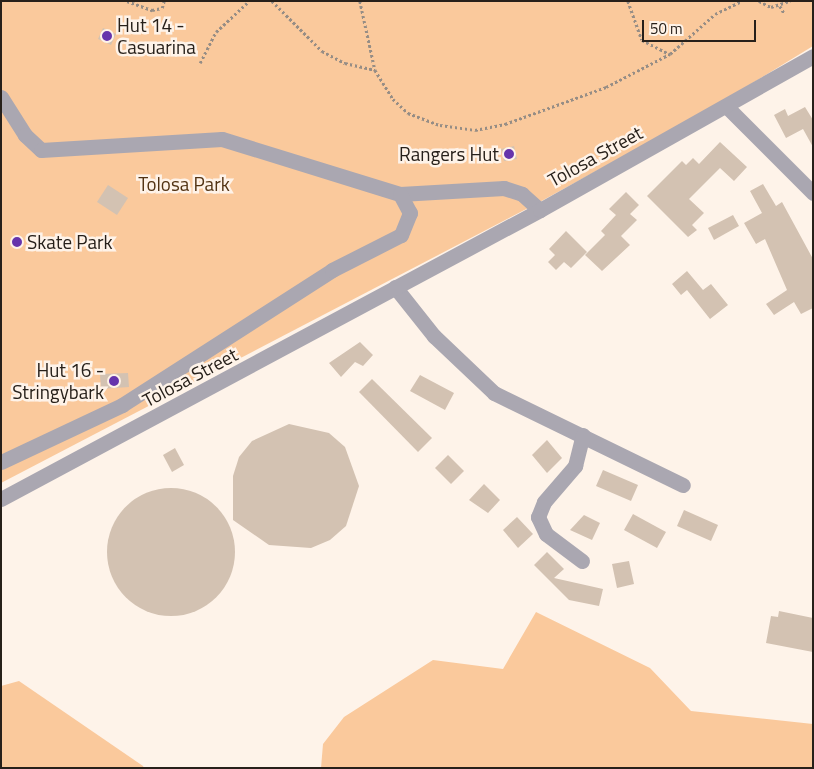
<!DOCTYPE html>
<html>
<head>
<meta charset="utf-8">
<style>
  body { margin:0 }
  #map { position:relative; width:814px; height:769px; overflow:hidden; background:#fef3e9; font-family:"Titillium Web",sans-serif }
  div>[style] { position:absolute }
  .green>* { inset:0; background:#fac99c }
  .building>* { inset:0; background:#d3c2b2 }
  .round { border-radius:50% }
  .path>* { height:2.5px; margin-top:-1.25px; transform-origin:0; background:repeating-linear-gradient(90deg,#968d85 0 2.5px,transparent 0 5px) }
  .minor>* { height:15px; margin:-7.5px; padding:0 7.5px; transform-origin:7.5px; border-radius:7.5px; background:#aaa7b1 }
  .dots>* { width:14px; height:14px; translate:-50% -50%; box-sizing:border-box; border:2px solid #fef3e9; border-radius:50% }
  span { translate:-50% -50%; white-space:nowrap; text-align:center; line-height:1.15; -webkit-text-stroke:5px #fef3e9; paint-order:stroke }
  .poi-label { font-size:19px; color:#27201a }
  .left { translate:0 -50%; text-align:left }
  .right { translate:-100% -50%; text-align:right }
  .street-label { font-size:19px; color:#27201a }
  .park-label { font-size:19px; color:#523313 }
  .frame { position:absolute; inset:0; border:2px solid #27201a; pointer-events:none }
  .scale { position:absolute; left:642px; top:20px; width:114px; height:22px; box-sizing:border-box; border:2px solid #27201a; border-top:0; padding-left:6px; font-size:15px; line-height:18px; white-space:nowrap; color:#27201a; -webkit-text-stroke:4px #fef3e9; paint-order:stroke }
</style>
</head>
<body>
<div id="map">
  <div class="green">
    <i style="clip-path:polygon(1px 1px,813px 1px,813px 46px,715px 106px,536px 204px,1px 483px)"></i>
    <i style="clip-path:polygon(536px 612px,650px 668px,691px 711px,813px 724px,813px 768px,321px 768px,323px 744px,344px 717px,433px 660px,503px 669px)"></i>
    <i style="clip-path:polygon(19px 681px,143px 766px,144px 768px,1px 768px,1px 686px)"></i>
  </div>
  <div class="building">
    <i style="clip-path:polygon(103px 28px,116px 34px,111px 45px,98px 39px)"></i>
    <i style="clip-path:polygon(805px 107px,813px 120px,813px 147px,803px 129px,786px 138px,774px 115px,785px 109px,788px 116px)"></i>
    <i style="clip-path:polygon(720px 142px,747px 167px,734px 181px,720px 168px,689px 199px,704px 213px,692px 225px,697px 230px,688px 237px,647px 196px,682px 161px,686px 165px,693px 158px,699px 164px)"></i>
    <i style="clip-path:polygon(514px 146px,517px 159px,504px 161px,501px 149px)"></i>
    <i style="clip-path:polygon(763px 184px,776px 206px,782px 202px,813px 259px,813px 308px,801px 314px,794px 302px,774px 315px,766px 304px,787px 290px,765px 239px,756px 244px,744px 223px,762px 213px,750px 191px)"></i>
    <i style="clip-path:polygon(108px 185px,128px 198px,117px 215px,97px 202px)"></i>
    <i style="clip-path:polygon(626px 192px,639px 205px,630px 214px,637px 220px,621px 236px,630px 245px,602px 271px,585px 255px,605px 235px,601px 231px,616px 215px,609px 209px)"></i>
    <i style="clip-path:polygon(733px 215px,739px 226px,714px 240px,708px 228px)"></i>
    <i style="clip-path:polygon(566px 231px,587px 252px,571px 268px,564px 262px,556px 270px,548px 262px,555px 255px,549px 249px)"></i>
    <i style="clip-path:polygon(687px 271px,703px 290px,711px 284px,728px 305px,710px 319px,687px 290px,681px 295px,672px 284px)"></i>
    <i style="clip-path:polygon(360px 342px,373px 355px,363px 366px,355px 362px,341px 377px,329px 363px)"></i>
    <i style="clip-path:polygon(128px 373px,129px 387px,101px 389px,100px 374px)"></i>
    <i style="clip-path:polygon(420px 375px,454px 393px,445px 410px,410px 391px)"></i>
    <i style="clip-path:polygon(372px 379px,432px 438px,418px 452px,359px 392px)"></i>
    <i style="clip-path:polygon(289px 424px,329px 433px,345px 447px,359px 486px,346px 526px,330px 540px,311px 548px,269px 545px,233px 520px,233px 476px,239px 457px,252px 441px)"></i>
    <i style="clip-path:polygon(547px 440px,562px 458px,547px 473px,532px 455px)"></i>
    <i style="clip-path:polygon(175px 448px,184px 465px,172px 472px,163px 455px)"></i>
    <i style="clip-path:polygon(448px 455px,464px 471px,451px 484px,435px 468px)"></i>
    <i style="clip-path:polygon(603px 470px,638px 485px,631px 501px,596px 486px)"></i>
    <i style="clip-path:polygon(484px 484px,500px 500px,488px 513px,469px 500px)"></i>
    <i class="round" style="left:107px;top:488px;width:128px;height:128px"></i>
    <i style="clip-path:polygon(684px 510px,718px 525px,711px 541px,677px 526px)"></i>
    <i style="clip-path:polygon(633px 514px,666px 532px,657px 548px,624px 530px)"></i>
    <i style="clip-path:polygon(584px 515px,600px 523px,592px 540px,570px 530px)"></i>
    <i style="clip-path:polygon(517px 517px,533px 534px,518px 548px,503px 530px)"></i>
    <i style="clip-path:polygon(547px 552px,564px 569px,554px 578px,603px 589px,599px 606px,569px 600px,534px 565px)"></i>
    <i style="clip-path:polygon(629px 561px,634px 584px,617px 588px,612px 564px)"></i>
    <i style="clip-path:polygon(779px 611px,813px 618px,813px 652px,766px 643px,771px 616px,778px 617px)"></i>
  </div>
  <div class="path">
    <i style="left:127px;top:1px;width:27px;rotate:20deg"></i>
    <i style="left:152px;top:10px;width:10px;rotate:-11deg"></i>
    <i style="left:162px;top:8px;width:7px;rotate:-74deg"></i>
    <i style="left:272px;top:1px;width:71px;rotate:45deg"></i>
    <i style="left:322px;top:51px;width:26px;rotate:28deg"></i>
    <i style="left:345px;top:63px;width:31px;rotate:13deg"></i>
    <i style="left:375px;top:70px;width:34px;rotate:58deg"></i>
    <i style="left:393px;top:99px;width:21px;rotate:43deg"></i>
    <i style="left:408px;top:113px;width:34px;rotate:21deg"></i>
    <i style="left:440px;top:125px;width:35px;rotate:8deg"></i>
    <i style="left:475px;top:130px;width:31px;rotate:-11deg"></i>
    <i style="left:505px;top:124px;width:108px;rotate:-20.1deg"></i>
    <i style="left:606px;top:87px;width:72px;rotate:-27.3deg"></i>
    <i style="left:360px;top:1px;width:71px;rotate:77.7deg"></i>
    <i style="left:628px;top:1px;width:41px;rotate:70.3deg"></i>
    <i style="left:642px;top:40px;width:31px;rotate:27deg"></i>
    <i style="left:670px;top:54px;width:60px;rotate:-41.6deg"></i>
    <i style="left:715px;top:14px;width:30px;rotate:-26deg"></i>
    <i style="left:759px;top:1px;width:13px;rotate:27deg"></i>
    <i style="left:771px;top:7px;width:20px;rotate:-18deg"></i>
    <i style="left:780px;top:6px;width:8px;rotate:60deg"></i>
    <i style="left:200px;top:63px;width:35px;rotate:-63deg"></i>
    <i style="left:216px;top:32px;width:45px;rotate:-43.2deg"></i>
  </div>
  <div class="minor">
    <i style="left:1px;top:97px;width:45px;rotate:57.7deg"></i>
    <i style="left:25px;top:135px;width:22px;rotate:43deg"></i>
    <i style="left:41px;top:150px;width:181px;rotate:-3.5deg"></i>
    <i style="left:222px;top:139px;width:186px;rotate:17.2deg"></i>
    <i style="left:400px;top:194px;width:104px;rotate:-3.3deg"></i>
    <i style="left:504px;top:188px;width:19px;rotate:18deg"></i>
    <i style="left:522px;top:194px;width:24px;rotate:42deg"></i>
    <i style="left:726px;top:106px;width:123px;rotate:45deg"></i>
    <i style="left:395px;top:287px;width:63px;rotate:51.5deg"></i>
    <i style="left:434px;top:336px;width:83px;rotate:43.5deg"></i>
    <i style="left:494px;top:393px;width:210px;rotate:26deg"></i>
    <i style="left:1px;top:462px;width:134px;rotate:-25.2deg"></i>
    <i style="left:122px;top:405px;width:250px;rotate:-32.7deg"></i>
    <i style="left:332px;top:270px;width:77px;rotate:-26.9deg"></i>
    <i style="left:401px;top:235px;width:24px;rotate:-68deg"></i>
    <i style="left:410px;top:213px;width:21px;rotate:-118deg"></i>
    <i style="left:1px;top:499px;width:612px;rotate:-28.2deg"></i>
    <i style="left:540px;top:210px;width:313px;rotate:-29.4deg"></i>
    <i style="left:582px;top:561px;width:45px;rotate:-143.1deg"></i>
    <i style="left:546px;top:534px;width:19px;rotate:-115deg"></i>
    <i style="left:538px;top:517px;width:16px;rotate:-68deg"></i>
    <i style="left:544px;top:502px;width:48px;rotate:-49.3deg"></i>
    <i style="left:575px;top:466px;width:32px;rotate:-76deg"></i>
  </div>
  <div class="dots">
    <i style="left:107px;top:36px;background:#6634ac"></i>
    <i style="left:509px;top:154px;background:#6634ac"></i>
    <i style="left:17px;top:242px;background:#6634ac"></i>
    <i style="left:114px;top:381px;background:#6634ac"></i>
  </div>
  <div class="poi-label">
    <span class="left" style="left:117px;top:36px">Hut 14 -<br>Casuarina</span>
    <span class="right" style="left:499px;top:154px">Rangers Hut</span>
    <span class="left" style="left:27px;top:242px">Skate Park</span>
    <span class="right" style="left:104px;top:381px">Hut 16 -<br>Stringybark</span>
  </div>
  <div class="street-label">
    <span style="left:595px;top:156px;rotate:-29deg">Tolosa Street</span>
    <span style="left:190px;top:377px;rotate:-28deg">Tolosa Street</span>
  </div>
  <div class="park-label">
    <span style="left:184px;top:184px">Tolosa Park</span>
  </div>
  <div class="frame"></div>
  <div class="scale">50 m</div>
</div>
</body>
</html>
